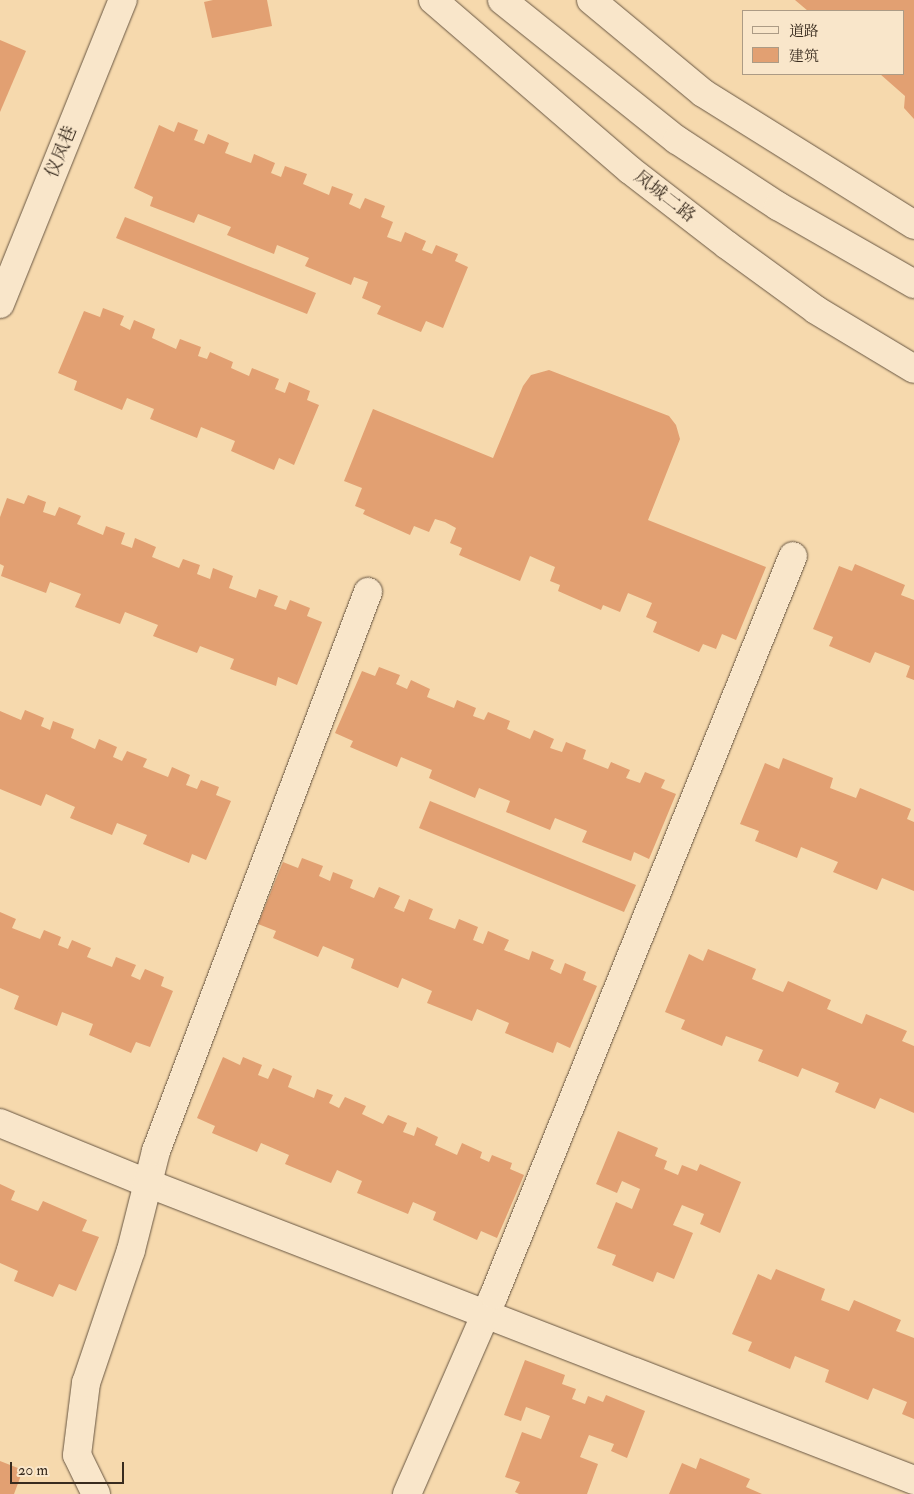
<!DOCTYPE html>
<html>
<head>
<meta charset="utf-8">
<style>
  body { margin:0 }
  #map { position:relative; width:914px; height:1494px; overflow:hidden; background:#f6d9ad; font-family:"IM FELL Double Pica","Noto Serif SC",serif }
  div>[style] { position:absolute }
  .building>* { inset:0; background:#e2a072 }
  .roads { filter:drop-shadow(0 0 1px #685642) drop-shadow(0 0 1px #685642) }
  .street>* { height:28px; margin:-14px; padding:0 14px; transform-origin:14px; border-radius:14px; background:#f9e6ca }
  .secondary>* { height:28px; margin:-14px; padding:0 14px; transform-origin:14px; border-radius:14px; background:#f9e6ca }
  span { translate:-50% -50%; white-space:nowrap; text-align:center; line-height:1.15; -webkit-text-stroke:5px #f9e6ca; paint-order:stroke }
  .street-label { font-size:18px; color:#382b1e }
  .legend { position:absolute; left:742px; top:10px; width:162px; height:65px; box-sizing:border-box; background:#f9e6ca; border:1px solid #ac9b85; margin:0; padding:6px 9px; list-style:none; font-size:15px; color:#382b1e }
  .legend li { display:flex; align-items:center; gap:10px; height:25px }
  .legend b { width:25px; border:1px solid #ac9b85 }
  .scale { position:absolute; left:10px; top:1462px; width:114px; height:22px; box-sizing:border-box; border:2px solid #382b1e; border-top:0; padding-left:6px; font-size:15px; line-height:18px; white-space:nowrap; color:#382b1e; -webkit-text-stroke:4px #f9e6ca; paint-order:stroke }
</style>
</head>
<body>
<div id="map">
  <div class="building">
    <i style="clip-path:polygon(213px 0,267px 0,272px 26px,212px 38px,204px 2px)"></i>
    <i style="clip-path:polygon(795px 0,914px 0,914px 119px,904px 108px,905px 96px,880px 74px,903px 74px,903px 11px,808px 11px)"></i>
    <i style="clip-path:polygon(0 40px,26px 51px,0 112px)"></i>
    <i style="clip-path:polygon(178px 122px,198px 130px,194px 140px,204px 144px,208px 134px,229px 143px,225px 153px,251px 163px,254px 154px,275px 163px,271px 173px,281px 177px,285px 166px,307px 174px,303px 184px,329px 195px,332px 186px,353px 194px,349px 204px,360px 209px,365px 198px,385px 206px,381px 217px,393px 222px,387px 237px,401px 242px,405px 232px,426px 241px,422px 250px,432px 254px,436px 245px,458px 254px,455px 261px,468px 267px,443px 328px,426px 321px,421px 332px,377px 314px,381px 306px,362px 298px,368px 282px,354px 277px,351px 285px,305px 266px,309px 258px,277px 245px,274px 254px,227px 235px,231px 227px,198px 214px,194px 223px,150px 206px,153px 197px,134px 188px,159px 125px,174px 132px)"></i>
    <i style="clip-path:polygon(125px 217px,316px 293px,307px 314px,116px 238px)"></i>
    <i style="clip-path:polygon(103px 308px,124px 316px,120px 325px,130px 330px,134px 320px,155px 329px,152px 338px,176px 349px,180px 339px,201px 347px,198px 356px,207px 359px,210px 352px,233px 362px,231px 368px,249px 376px,252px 368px,279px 379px,275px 389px,285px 393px,289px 382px,310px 391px,307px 400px,319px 405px,294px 465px,279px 458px,274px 470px,231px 451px,235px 441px,201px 427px,197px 438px,150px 419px,154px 409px,127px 398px,122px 410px,74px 390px,77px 381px,58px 373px,84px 311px,100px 317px)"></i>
    <i style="clip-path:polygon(549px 370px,669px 416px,676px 425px,680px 439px,648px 520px,766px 567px,736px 640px,722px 634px,716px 649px,703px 644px,699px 652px,653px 632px,657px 622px,646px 617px,652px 603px,628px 593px,620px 612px,603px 605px,601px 610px,558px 591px,560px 585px,550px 581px,555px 567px,530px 556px,520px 581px,459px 555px,462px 548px,450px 543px,456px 528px,445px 522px,435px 519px,429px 532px,414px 526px,410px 535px,363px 514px,365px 510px,355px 506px,362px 488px,344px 481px,373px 409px,493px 458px,523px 386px,531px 375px)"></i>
    <i style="clip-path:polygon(28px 495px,46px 502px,43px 512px,55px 516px,59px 507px,81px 516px,77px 524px,103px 535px,106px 526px,125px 533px,121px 544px,132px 548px,135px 538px,156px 547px,152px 557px,179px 568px,183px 559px,200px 565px,197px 574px,210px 579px,213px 568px,233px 576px,229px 588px,256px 598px,259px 589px,278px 596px,274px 606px,286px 610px,290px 600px,310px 608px,307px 616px,322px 622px,297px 685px,278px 677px,276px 686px,230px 669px,234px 659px,200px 646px,197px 653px,153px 636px,158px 625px,125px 612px,120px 624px,75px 607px,81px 594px,50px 582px,46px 593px,1px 576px,4px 566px,0 564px,0 517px,7px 498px,24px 504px)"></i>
    <i style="clip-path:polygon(855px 564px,905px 585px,901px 595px,914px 600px,914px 680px,906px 677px,910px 666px,875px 652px,870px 663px,829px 646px,833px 637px,813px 629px,839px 566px,852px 571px)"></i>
    <i style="clip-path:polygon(379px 667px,400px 675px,396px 684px,407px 689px,411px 680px,430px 689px,427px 697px,454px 708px,457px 700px,476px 708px,473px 716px,484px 720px,488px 712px,510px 721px,507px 729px,530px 739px,534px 730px,554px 739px,550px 748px,562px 752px,566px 742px,586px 750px,583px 759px,608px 769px,611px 762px,630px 770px,626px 778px,640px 783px,645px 772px,665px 780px,661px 788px,676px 794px,649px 859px,634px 852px,631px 861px,582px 842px,587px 831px,555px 818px,550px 830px,506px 812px,510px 801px,479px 788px,475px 798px,429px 778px,432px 770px,401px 757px,397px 767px,350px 747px,353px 741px,335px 733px,362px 671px,375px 676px)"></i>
    <i style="clip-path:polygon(25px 710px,44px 718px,41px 726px,50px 730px,53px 721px,74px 729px,71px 738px,95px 749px,99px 739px,117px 747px,113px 757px,122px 761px,127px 751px,147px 759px,143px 767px,168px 777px,172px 767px,190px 775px,186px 785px,197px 789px,201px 780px,219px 787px,216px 795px,231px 801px,206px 860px,192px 854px,189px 863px,143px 844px,147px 835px,117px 823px,112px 835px,70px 818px,75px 807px,46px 794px,41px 806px,0 789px,0 711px,21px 720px)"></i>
    <i style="clip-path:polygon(783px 758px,833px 778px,830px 788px,856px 798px,860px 788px,911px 809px,907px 819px,914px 822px,914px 891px,882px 878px,877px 890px,833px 872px,838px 862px,801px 847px,797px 858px,755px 841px,759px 831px,740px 824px,765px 763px,779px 769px)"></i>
    <i style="clip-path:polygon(430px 801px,636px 885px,624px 912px,419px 828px)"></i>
    <i style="clip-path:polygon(302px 858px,323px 866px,319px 876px,330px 881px,333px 872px,353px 880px,350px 888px,374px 898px,379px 887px,400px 896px,394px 908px,404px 912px,409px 899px,433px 909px,429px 919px,455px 929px,459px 919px,478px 927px,473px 940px,483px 944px,488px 931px,509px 940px,504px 950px,529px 960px,532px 951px,554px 960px,550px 969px,561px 974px,565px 963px,586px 972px,583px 980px,597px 986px,570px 1048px,557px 1042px,553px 1053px,505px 1033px,509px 1023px,477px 1009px,472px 1021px,427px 1003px,432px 991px,402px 978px,398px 988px,351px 968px,354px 959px,323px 946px,318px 957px,273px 938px,276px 931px,258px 924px,283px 862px,298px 868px)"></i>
    <i style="clip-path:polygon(0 912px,16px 919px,12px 928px,40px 939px,44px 930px,61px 937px,58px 945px,68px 949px,72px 940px,91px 948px,87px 957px,112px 967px,116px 957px,136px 965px,131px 976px,140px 980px,145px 969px,164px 977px,161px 986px,173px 991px,150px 1047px,136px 1042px,131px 1053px,89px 1035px,93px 1024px,62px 1012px,57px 1026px,14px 1009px,19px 996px,0 988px)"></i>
    <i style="clip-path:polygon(708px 949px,756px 969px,752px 979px,783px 992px,788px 981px,831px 1000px,827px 1009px,862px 1024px,866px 1014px,907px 1031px,902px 1041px,914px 1046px,914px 1113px,880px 1098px,875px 1109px,835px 1092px,839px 1083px,802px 1068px,798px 1077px,758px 1061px,763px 1050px,726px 1036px,722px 1046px,681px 1029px,685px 1020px,665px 1012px,689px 954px,703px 961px)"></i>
    <i style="clip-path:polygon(223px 1057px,240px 1065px,243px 1057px,262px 1065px,258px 1075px,268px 1079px,273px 1068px,292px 1076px,288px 1087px,314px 1098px,317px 1089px,333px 1095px,329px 1103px,339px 1108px,345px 1097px,366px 1106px,362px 1114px,383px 1124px,388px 1115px,407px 1123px,403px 1132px,414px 1136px,417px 1127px,438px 1137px,435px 1145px,457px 1155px,462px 1143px,482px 1152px,480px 1158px,489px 1162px,492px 1155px,512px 1163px,510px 1169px,524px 1175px,497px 1238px,481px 1231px,477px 1240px,433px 1220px,436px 1212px,413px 1202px,408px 1214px,357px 1193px,362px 1181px,337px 1170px,331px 1183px,285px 1164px,289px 1155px,261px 1143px,257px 1152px,212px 1133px,215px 1126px,197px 1118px)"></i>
    <i style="clip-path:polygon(618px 1131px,658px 1148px,655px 1156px,667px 1161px,664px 1169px,678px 1175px,682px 1165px,697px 1171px,700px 1164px,741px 1182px,720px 1233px,700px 1224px,704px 1214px,682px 1205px,673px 1225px,693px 1233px,674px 1279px,657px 1272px,653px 1282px,612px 1265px,616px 1255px,597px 1248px,616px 1202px,632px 1209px,640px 1189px,622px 1181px,617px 1193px,596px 1184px)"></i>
    <i style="clip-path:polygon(0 1184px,15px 1191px,11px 1200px,38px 1211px,43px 1201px,87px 1220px,82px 1231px,99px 1237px,76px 1291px,59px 1284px,53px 1297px,14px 1281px,18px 1271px,0 1263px)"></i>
    <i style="clip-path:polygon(776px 1269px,825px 1289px,821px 1300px,849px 1311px,854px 1300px,901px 1320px,896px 1331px,914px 1338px,914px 1419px,902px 1414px,907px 1402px,873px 1388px,868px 1400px,825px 1382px,829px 1370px,795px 1356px,790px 1369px,748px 1351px,752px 1342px,732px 1334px,758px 1274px,771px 1280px)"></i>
    <i style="clip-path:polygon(525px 1360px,565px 1375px,562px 1384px,576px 1389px,572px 1399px,585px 1404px,588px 1396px,603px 1402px,606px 1395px,645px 1411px,627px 1458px,611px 1451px,614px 1444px,589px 1435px,580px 1457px,598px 1464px,587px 1494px,519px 1494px,515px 1492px,520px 1482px,505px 1477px,522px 1432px,541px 1439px,550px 1416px,526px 1407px,521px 1421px,504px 1415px)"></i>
    <i style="clip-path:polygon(700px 1458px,750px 1479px,746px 1487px,762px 1494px,669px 1494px,682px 1463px,696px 1469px)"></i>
    <i style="clip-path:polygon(0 1461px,23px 1470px,14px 1494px,0 1494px)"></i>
  </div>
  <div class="roads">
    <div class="street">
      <i style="left:591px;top:0;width:146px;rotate:39.7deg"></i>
      <i style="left:703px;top:93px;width:249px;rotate:32deg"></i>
      <i style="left:0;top:1123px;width:159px;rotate:22.2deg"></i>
      <i style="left:147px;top:1183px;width:822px;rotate:21.17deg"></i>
      <i style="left:96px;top:1494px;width:43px;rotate:-116deg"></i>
      <i style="left:77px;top:1455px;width:73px;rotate:-82.9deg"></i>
      <i style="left:86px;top:1383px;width:140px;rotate:-71.3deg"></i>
      <i style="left:131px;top:1250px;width:102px;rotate:-75.8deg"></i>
      <i style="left:156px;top:1151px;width:598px;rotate:-69.23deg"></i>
      <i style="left:407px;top:1494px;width:217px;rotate:-66.4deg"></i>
      <i style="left:494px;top:1295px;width:797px;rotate:-67.97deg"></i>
    </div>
    <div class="secondary">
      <i style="left:433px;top:0;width:260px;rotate:40.8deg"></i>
      <i style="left:630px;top:170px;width:123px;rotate:37.7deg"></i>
      <i style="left:727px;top:245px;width:110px;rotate:36.1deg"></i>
      <i style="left:816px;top:310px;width:114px;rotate:31deg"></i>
      <i style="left:502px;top:0;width:224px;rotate:38.7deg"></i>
      <i style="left:677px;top:140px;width:121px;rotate:33.2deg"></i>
      <i style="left:778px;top:206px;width:157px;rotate:29.8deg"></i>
      <i style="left:0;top:304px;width:328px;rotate:-68deg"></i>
    </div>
  </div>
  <div class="street-label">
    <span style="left:62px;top:152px;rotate:-68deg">仪凤巷</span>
    <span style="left:664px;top:197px;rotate:38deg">凤城二路</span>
  </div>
  <ul class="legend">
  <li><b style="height:6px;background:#f9e6ca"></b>道路</li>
  <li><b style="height:14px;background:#e2a072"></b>建筑</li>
  </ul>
  <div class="scale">20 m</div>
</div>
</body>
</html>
